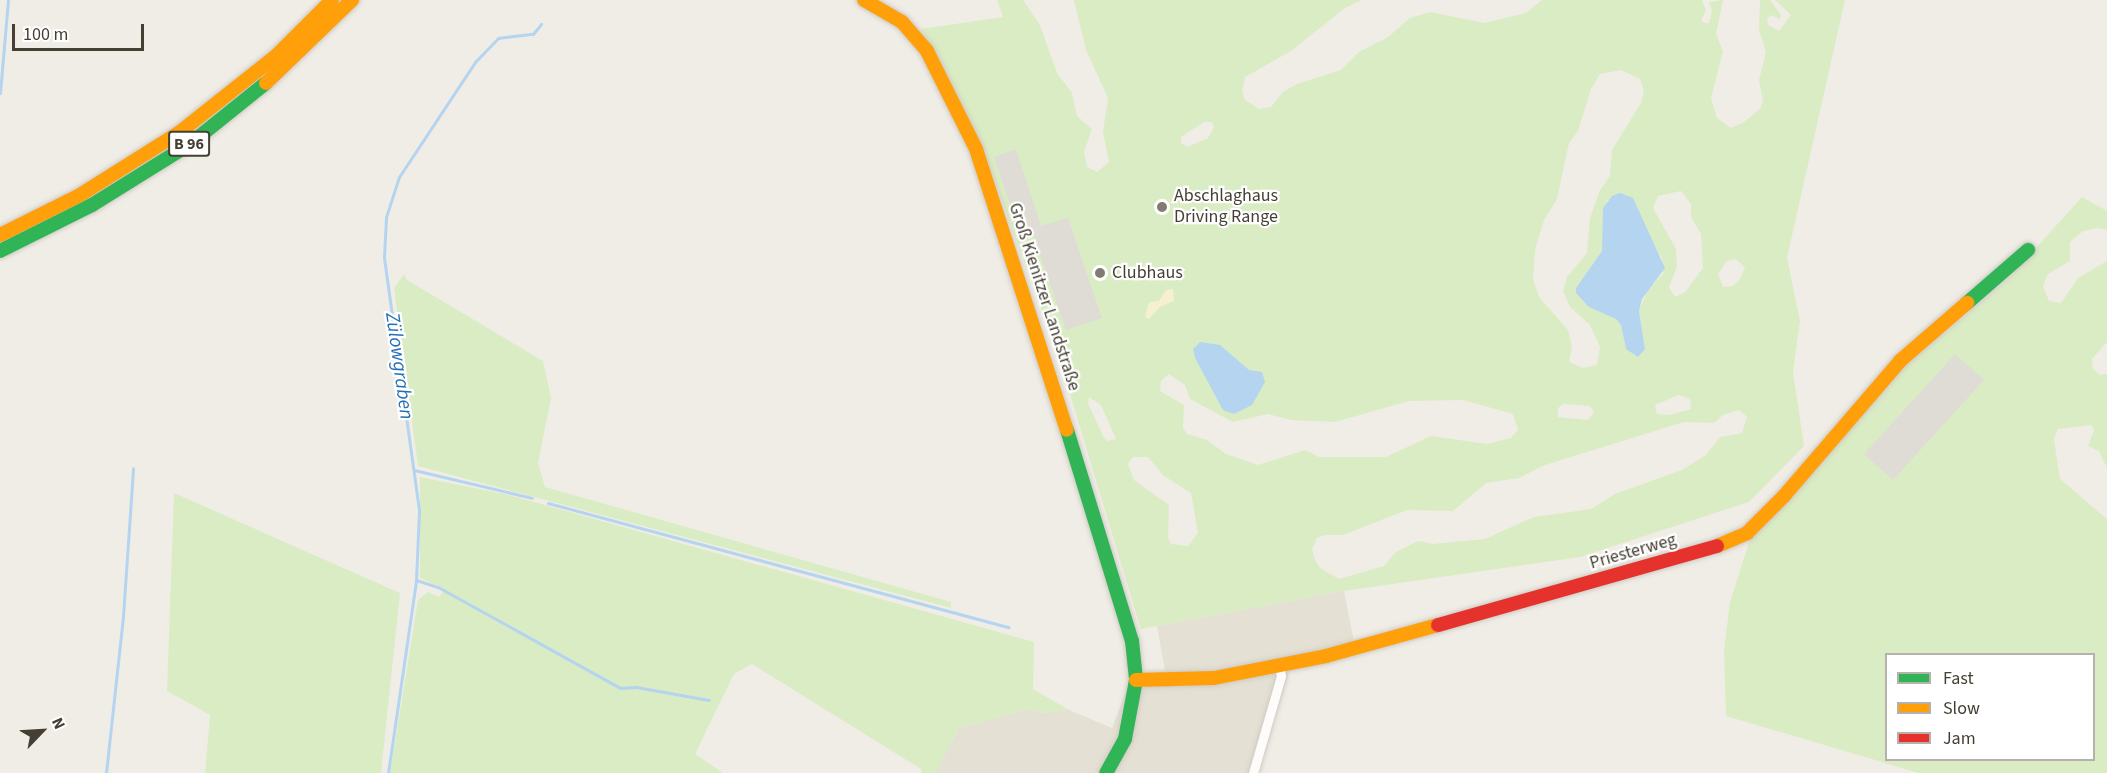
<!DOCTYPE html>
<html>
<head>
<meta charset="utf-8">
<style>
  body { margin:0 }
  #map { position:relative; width:2107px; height:773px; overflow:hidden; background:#f0ede6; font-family:"Source Sans 3",sans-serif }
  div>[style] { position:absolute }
  .residential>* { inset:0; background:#e4e0d3 }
  .green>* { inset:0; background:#daecc4 }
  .sand>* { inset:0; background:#f6f0ce }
  .parking>* { inset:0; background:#dfdcd6 }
  .water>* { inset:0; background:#b4d4f0 }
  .stream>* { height:3px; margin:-1.5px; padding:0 1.5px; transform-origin:1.5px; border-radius:1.5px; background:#b4d4f0 }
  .roads { filter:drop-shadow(0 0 2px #cecbc4) drop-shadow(0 0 2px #cecbc4) }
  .street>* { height:9px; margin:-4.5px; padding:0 4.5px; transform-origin:4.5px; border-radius:4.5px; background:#fdfcfb }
  .fast>* { height:14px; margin:-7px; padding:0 7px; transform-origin:7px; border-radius:7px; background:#30b455 }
  .slow>* { height:14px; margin:-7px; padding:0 7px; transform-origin:7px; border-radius:7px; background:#ff9f0a }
  .jam>* { height:14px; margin:-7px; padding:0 7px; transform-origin:7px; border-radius:7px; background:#e5322d }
  .dots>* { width:16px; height:16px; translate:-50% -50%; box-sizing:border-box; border:3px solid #fff; border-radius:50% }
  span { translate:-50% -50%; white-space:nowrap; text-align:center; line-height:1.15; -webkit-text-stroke:4.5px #fff; paint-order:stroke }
  .shield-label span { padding:2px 4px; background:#fff; border:2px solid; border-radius:4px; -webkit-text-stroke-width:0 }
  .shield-label { font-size:16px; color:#453f33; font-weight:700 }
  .poi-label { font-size:18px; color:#453f33 }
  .left { translate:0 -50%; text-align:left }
  .street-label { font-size:18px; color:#453f33 }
  .water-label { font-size:20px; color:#256fb7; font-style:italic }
  .legend { position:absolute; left:1885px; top:653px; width:210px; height:108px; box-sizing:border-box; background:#fff; border:2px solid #b5b2ad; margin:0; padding:8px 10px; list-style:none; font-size:18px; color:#453f33 }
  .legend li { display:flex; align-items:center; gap:12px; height:30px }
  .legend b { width:30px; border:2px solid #b5b2ad }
  .north { position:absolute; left:12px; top:701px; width:60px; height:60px; -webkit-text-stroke:4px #fff; paint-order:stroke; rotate:65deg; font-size:16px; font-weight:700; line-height:24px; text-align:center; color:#453f33 }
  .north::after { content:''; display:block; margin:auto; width:21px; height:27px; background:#453f33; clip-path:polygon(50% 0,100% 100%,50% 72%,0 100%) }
  .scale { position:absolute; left:12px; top:24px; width:132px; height:27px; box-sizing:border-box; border:3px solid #453f33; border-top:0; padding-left:8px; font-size:18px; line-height:21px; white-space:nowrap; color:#453f33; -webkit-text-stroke:4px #fff; paint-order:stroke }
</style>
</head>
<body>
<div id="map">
  <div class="residential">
    <i style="clip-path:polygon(1344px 591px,1356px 652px,1290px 669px,1257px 773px,935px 773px,959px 728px,1028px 709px,1043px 713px,1069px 710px,1112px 728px,1132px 676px,1166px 677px,1157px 626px)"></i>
  </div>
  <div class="green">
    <i style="clip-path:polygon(evenodd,997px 0,1023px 0,1040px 25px,1057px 73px,1072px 93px,1077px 116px,1092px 129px,1084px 152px,1087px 167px,1097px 172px,1109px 162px,1103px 132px,1108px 98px,1086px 50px,1074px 0,1362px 0,1345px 8px,1291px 51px,1245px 77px,1242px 91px,1245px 100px,1259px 109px,1271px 107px,1283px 92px,1297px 84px,1341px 70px,1359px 52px,1388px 37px,1410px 18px,1430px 12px,1484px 23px,1526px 13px,1542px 0,1702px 0,1706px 10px,1701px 21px,1705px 23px,1709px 23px,1712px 11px,1709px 2px,1723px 0,1716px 34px,1723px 51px,1711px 98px,1717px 118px,1731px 128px,1744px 122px,1760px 109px,1763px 101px,1759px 80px,1766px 52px,1759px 30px,1760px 0,1770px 0,1781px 15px,1780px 19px,1771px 15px,1767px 19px,1768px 25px,1779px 31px,1791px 15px,1775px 0,1845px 0,1787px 258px,1800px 321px,1793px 372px,1804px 446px,1749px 502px,1580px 557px,1344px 591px,1141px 629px,1060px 361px,980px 140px,921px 29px,1003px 17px,997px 0,1621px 70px,1640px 79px,1644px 91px,1641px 103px,1612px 150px,1610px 176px,1600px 190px,1590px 218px,1587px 253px,1567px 277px,1563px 291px,1570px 307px,1590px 325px,1600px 347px,1597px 365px,1583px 368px,1569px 362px,1572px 347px,1568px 330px,1539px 297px,1533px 279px,1535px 250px,1544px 220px,1557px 199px,1569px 143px,1578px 131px,1591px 89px,1600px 74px,1621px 70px,997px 0,1204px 122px,1212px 122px,1214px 127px,1208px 138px,1187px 147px,1181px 143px,1181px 137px,1204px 122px,997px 0,1681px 191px,1691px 204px,1691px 217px,1701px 234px,1703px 268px,1685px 292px,1675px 297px,1669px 287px,1677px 267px,1676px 249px,1653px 208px,1658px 196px,1681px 191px,997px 0,1633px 198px,1648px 237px,1662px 258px,1663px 274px,1647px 291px,1639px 311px,1645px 349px,1626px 349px,1621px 325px,1616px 319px,1576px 293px,1576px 288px,1602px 251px,1607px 200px,1633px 198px,997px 0,1735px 259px,1745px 267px,1740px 279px,1733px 286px,1723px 287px,1718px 274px,1727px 261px,1735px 259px,997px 0,1169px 374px,1185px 385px,1190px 399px,1233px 422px,1268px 414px,1291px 420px,1335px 422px,1409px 401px,1463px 400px,1513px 414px,1518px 430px,1511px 438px,1487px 444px,1431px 436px,1386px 457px,1319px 457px,1305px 450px,1258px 465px,1226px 454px,1207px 440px,1187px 434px,1183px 428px,1184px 405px,1160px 391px,1161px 381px,1169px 374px,997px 0,1679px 395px,1690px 399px,1691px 409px,1670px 415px,1657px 414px,1655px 405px,1679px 395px,997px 0,1089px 397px,1101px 405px,1116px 439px,1107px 441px,1103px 436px,1088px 403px,1089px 397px,997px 0,1563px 404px,1590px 406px,1594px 413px,1587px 420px,1558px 417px,1558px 408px,1563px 404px,997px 0,1739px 410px,1747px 417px,1742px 433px,1720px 437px,1706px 455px,1682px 470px,1615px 494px,1591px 509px,1534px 517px,1485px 539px,1433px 544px,1418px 541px,1396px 552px,1384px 566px,1339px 579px,1320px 568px,1315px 560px,1312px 549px,1317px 538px,1325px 535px,1343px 535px,1407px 510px,1453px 511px,1486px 483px,1519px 478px,1545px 465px,1684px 422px,1714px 423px,1723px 415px,1739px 410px,997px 0,1133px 457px,1148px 457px,1164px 476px,1191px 493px,1198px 533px,1188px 546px,1171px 544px,1168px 538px,1169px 505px,1134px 480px,1128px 464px,1133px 457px)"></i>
    <i style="clip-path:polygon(evenodd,2082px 197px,2107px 211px,2107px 230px,2098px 228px,2083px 231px,2070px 242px,2070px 261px,2048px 274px,2043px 286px,2049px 301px,2061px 303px,2078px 278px,2107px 261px,2107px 342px,2092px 359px,2093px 369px,2100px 375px,2107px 374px,2107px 468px,2099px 451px,2088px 446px,2094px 430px,2091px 425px,2058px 429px,2054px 439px,2060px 479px,2107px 519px,2107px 773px,1919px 773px,1726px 716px,1724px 651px,1730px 602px,1750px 539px,1906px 366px,2006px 281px,2082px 197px,1886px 654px,2094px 654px,2094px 760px,1886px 760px,1886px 654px)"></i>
    <i style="clip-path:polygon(404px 274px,407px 280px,543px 361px,551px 398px,538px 463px,545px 487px,951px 602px,951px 608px,418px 466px,394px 288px)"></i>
    <i style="clip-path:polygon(420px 477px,509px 495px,1034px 642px,1033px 689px,1069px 710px,1043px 713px,1028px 709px,959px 728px,935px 773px,921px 773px,921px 769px,752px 664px,734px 674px,695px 754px,723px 773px,390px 773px,418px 600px,428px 592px,439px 597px,445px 589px,420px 578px)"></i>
    <i style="clip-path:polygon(174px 493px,400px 593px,381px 773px,205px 773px,210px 715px,167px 691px)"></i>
  </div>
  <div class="sand">
    <i style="clip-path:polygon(1173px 289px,1174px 301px,1160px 307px,1149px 319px,1145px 317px,1149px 302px,1159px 301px,1166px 290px)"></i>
  </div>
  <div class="parking">
    <i style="clip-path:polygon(1016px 149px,1041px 226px,1068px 218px,1102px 318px,1066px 330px,1030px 226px,1018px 229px,994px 157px)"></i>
    <i style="clip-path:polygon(1955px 354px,1984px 380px,1893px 480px,1864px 454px)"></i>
  </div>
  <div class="water">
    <i style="clip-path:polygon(1620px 193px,1633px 198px,1665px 268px,1642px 299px,1639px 311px,1645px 349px,1638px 357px,1626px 349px,1621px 325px,1616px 319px,1589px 307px,1576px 293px,1576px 288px,1602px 251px,1603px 208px,1612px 196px)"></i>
    <i style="clip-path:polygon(1200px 342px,1220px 345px,1249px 370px,1262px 372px,1265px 382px,1252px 405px,1234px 414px,1223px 410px,1195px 358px,1193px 349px)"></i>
  </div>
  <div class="stream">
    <i style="left:0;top:93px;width:93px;rotate:-85.1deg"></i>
    <i style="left:414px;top:470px;width:121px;rotate:13.3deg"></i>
    <i style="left:548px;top:503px;width:477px;rotate:15.1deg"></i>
    <i style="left:416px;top:580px;width:23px;rotate:18deg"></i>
    <i style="left:438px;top:587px;width:208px;rotate:29deg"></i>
    <i style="left:620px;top:688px;width:16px;rotate:-4deg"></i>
    <i style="left:636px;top:687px;width:74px;rotate:10.1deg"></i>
    <i style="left:106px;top:773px;width:158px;rotate:-83.8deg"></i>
    <i style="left:123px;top:616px;width:148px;rotate:-86.1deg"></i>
    <i style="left:388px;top:773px;width:195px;rotate:-81.7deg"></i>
    <i style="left:416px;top:580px;width:70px;rotate:-87.5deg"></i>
    <i style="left:419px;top:510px;width:255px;rotate:-97.9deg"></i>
    <i style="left:384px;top:257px;width:40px;rotate:-87.1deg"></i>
    <i style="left:386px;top:217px;width:42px;rotate:-72deg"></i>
    <i style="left:399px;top:177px;width:138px;rotate:-56.5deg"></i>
    <i style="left:475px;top:62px;width:33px;rotate:-46deg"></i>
    <i style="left:498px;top:38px;width:35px;rotate:-7deg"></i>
    <i style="left:533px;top:34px;width:13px;rotate:-51deg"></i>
  </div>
  <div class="roads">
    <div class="street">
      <i style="left:1253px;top:773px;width:101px;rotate:-73.9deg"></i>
      <i style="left:1281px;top:676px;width:11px;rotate:-100deg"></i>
    </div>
    <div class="fast">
      <i style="left:0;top:251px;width:103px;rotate:-26.6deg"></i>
      <i style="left:92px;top:205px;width:115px;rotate:-31.9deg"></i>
      <i style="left:190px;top:144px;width:97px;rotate:-38.8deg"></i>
      <i style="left:1967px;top:303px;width:81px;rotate:-41deg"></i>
      <i style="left:1067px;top:430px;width:221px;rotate:72.9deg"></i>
      <i style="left:1132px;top:641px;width:39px;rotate:84deg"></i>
      <i style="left:1136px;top:680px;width:60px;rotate:100.6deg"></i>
      <i style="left:1125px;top:739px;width:39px;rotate:119deg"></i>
    </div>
    <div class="slow">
      <i style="left:864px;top:0;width:44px;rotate:30.1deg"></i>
      <i style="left:902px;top:22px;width:38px;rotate:49deg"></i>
      <i style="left:927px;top:51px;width:110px;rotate:63.4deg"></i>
      <i style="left:976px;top:149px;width:295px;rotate:72.1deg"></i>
      <i style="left:266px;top:83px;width:120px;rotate:-44deg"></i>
      <i style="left:0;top:235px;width:89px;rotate:-26.6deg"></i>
      <i style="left:80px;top:195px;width:118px;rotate:-32.2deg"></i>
      <i style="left:180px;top:132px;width:122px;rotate:-38.4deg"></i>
      <i style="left:276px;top:56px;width:79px;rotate:-45deg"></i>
      <i style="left:1717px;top:546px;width:33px;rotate:-23deg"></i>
      <i style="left:1747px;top:533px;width:52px;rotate:-45deg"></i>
      <i style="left:1784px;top:496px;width:178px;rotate:-49.3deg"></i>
      <i style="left:1900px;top:361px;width:89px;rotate:-40.9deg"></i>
      <i style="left:1136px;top:680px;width:78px;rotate:-1.5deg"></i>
      <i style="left:1214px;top:678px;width:114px;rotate:-11.1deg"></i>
      <i style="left:1326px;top:656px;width:116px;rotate:-15.5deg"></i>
    </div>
    <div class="jam">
      <i style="left:1438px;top:625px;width:290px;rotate:-15.8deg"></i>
    </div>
  </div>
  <div class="dots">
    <i style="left:1162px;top:207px;background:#817c72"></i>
    <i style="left:1100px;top:273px;background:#817c72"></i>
  </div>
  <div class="shield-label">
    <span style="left:189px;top:144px">B 96</span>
  </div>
  <div class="poi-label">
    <span class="left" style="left:1174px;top:207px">Abschlaghaus<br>Driving Range</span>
    <span class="left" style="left:1112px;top:273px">Clubhaus</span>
  </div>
  <div class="street-label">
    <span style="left:1044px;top:297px;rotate:72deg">Groß Kienitzer Landstraße</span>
    <span style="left:1633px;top:552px;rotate:-16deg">Priesterweg</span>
  </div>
  <div class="water-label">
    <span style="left:399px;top:366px;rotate:82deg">Zülowgraben</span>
  </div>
  <ul class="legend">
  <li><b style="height:8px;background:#30b455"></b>Fast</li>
  <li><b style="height:8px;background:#ff9f0a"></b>Slow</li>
  <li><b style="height:8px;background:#e5322d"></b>Jam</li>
  </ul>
  <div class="north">N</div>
  <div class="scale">100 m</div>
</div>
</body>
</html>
